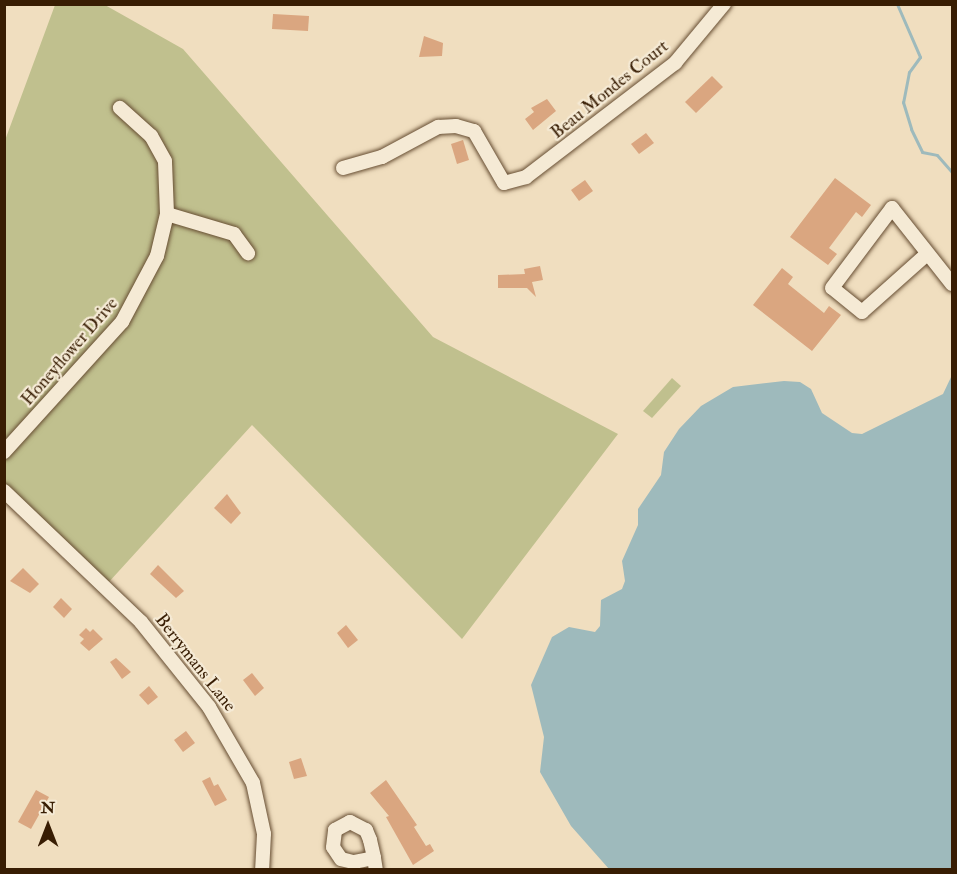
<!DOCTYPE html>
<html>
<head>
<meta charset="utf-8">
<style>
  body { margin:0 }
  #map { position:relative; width:957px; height:874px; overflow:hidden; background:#f0debf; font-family:"IM FELL Double Pica",serif }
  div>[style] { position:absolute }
  .green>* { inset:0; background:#c0c08e }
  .water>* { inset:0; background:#9ebabc }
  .stream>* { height:3px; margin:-1.5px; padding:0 1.5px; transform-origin:1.5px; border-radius:1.5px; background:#9ebabc }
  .building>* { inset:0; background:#daa680 }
  .roads { filter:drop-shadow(0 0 2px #664d32) drop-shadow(0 0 2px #664d32) }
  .minor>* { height:14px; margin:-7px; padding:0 7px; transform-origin:7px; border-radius:7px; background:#f5ead5 }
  span { translate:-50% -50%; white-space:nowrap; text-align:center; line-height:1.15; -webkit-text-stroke:4.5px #f5ead5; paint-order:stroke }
  .street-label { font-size:18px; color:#381d03 }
  .frame { position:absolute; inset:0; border:6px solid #381d03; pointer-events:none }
  .north { position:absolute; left:18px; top:796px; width:60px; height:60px; -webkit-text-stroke:4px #f5ead5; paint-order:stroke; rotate:0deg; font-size:16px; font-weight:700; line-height:24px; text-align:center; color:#381d03 }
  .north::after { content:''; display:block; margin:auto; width:21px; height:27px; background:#381d03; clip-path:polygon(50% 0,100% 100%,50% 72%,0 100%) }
</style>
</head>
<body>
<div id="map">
  <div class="green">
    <i style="clip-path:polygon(55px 5px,105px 5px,183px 49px,433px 337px,618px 434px,462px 639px,252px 425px,108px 583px,5px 487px,4px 143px)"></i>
    <i style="clip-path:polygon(672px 378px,681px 386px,652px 418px,643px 411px)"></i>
  </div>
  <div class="water">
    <i style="clip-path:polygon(952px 375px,952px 869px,609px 869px,571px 826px,540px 772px,544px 737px,531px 685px,552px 637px,569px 627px,595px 632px,600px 626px,601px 600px,622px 589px,625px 581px,622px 561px,638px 525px,638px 509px,661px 475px,664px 452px,679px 429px,701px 406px,733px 387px,784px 381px,800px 382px,811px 389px,822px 413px,852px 433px,862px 434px,943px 394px)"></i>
  </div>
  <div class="stream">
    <i style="left:897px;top:4px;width:58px;rotate:66.5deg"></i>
    <i style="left:920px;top:57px;width:19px;rotate:126deg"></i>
    <i style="left:909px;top:72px;width:31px;rotate:101deg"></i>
    <i style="left:903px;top:102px;width:28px;rotate:73deg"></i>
    <i style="left:911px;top:129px;width:25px;rotate:64deg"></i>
    <i style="left:922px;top:152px;width:15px;rotate:11deg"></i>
    <i style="left:937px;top:155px;width:23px;rotate:49deg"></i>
  </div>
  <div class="building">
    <i style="clip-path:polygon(273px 14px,309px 16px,308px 31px,272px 29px)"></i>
    <i style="clip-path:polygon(424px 36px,443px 43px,442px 56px,419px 57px)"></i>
    <i style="clip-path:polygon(712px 76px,723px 87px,696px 113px,685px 102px)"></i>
    <i style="clip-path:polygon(547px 99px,556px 111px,533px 130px,525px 119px,534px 112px,531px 108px)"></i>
    <i style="clip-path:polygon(646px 133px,654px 143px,639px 154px,631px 144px)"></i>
    <i style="clip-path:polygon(463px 140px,469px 160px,457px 164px,451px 144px)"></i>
    <i style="clip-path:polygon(835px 178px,871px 205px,862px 217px,856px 212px,829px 248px,837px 254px,828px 265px,790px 237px)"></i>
    <i style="clip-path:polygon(585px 180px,593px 191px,579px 201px,571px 190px)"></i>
    <i style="clip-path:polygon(540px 266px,543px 280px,532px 282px,536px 297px,527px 288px,498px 288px,498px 275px,525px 274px,524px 269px)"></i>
    <i style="clip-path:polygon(782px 268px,793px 277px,788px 284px,824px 313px,829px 306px,841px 315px,812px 351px,753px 305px)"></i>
    <i style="clip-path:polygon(227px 494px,241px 513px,231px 524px,214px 508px)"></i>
    <i style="clip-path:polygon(158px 565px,184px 591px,176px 598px,150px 574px)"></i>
    <i style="clip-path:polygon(23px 568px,39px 584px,30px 593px,10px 581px)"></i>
    <i style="clip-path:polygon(61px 598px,72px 609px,64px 618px,53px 607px)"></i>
    <i style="clip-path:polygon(346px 625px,358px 640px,348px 648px,337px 633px)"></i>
    <i style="clip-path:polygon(86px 628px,90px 632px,93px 629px,103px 639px,89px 651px,80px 643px,84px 639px,79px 635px)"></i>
    <i style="clip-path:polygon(116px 658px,131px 672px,122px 679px,110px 662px)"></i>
    <i style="clip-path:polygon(252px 673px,264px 688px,255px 696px,243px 680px)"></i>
    <i style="clip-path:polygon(149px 686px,158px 697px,148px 705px,139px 695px)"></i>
    <i style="clip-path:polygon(186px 731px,195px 743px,183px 752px,174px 740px)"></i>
    <i style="clip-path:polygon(301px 758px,307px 776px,294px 779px,289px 762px)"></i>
    <i style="clip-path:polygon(210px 777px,214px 786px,218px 784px,227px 800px,215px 806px,202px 781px)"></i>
    <i style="clip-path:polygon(386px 780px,417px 825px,414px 827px,426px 846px,430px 844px,434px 851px,413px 865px,386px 817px,389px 816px,370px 793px)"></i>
    <i style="clip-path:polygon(36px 790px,49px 797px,31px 829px,18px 822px)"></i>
  </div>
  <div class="roads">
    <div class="minor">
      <i style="left:343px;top:168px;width:41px;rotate:-15.8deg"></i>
      <i style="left:382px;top:157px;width:64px;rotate:-28.2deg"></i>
      <i style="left:438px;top:127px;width:18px;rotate:-3deg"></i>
      <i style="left:456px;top:126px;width:19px;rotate:16deg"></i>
      <i style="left:474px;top:131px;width:60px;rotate:60deg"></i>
      <i style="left:504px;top:183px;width:23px;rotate:-15deg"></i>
      <i style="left:526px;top:177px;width:188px;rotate:-37.4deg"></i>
      <i style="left:675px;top:63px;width:77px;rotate:-50.3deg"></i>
      <i style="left:167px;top:214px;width:70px;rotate:16.6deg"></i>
      <i style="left:234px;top:234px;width:24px;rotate:54deg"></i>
      <i style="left:927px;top:254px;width:87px;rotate:138.3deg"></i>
      <i style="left:862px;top:312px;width:38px;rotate:-141deg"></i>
      <i style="left:832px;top:288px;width:100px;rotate:-53.1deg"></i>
      <i style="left:892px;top:208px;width:97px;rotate:51.7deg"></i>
      <i style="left:4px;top:452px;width:176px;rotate:-47.8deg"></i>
      <i style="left:122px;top:322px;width:75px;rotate:-62.1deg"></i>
      <i style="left:157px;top:256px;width:43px;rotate:-76.6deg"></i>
      <i style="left:167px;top:214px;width:53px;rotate:-92.2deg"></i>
      <i style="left:165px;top:161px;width:29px;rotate:-119deg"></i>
      <i style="left:151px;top:136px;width:42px;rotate:-137.9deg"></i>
      <i style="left:4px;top:491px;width:190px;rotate:43.7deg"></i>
      <i style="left:141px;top:622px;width:109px;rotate:51.3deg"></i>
      <i style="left:209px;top:707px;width:88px;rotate:59.9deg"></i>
      <i style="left:253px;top:783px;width:52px;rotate:77.8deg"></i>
      <i style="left:264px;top:834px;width:36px;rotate:93deg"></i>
      <i style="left:374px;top:858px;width:21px;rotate:169deg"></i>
      <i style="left:353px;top:862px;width:12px;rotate:-166deg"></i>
      <i style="left:341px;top:859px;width:14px;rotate:-124deg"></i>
      <i style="left:333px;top:847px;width:17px;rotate:-83deg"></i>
      <i style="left:335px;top:830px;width:17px;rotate:-28deg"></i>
      <i style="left:350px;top:822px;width:18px;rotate:27deg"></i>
      <i style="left:366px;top:830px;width:11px;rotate:68deg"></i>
      <i style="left:370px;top:840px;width:18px;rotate:77deg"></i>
      <i style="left:374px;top:858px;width:12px;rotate:81deg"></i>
    </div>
  </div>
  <div class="street-label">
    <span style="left:610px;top:90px;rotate:-39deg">Beau Mondes Court</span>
    <span style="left:70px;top:352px;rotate:-49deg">Honeyflower Drive</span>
    <span style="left:195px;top:663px;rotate:52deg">Berrymans Lane</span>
  </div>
  <div class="frame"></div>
  <div class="north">N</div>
</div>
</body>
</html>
